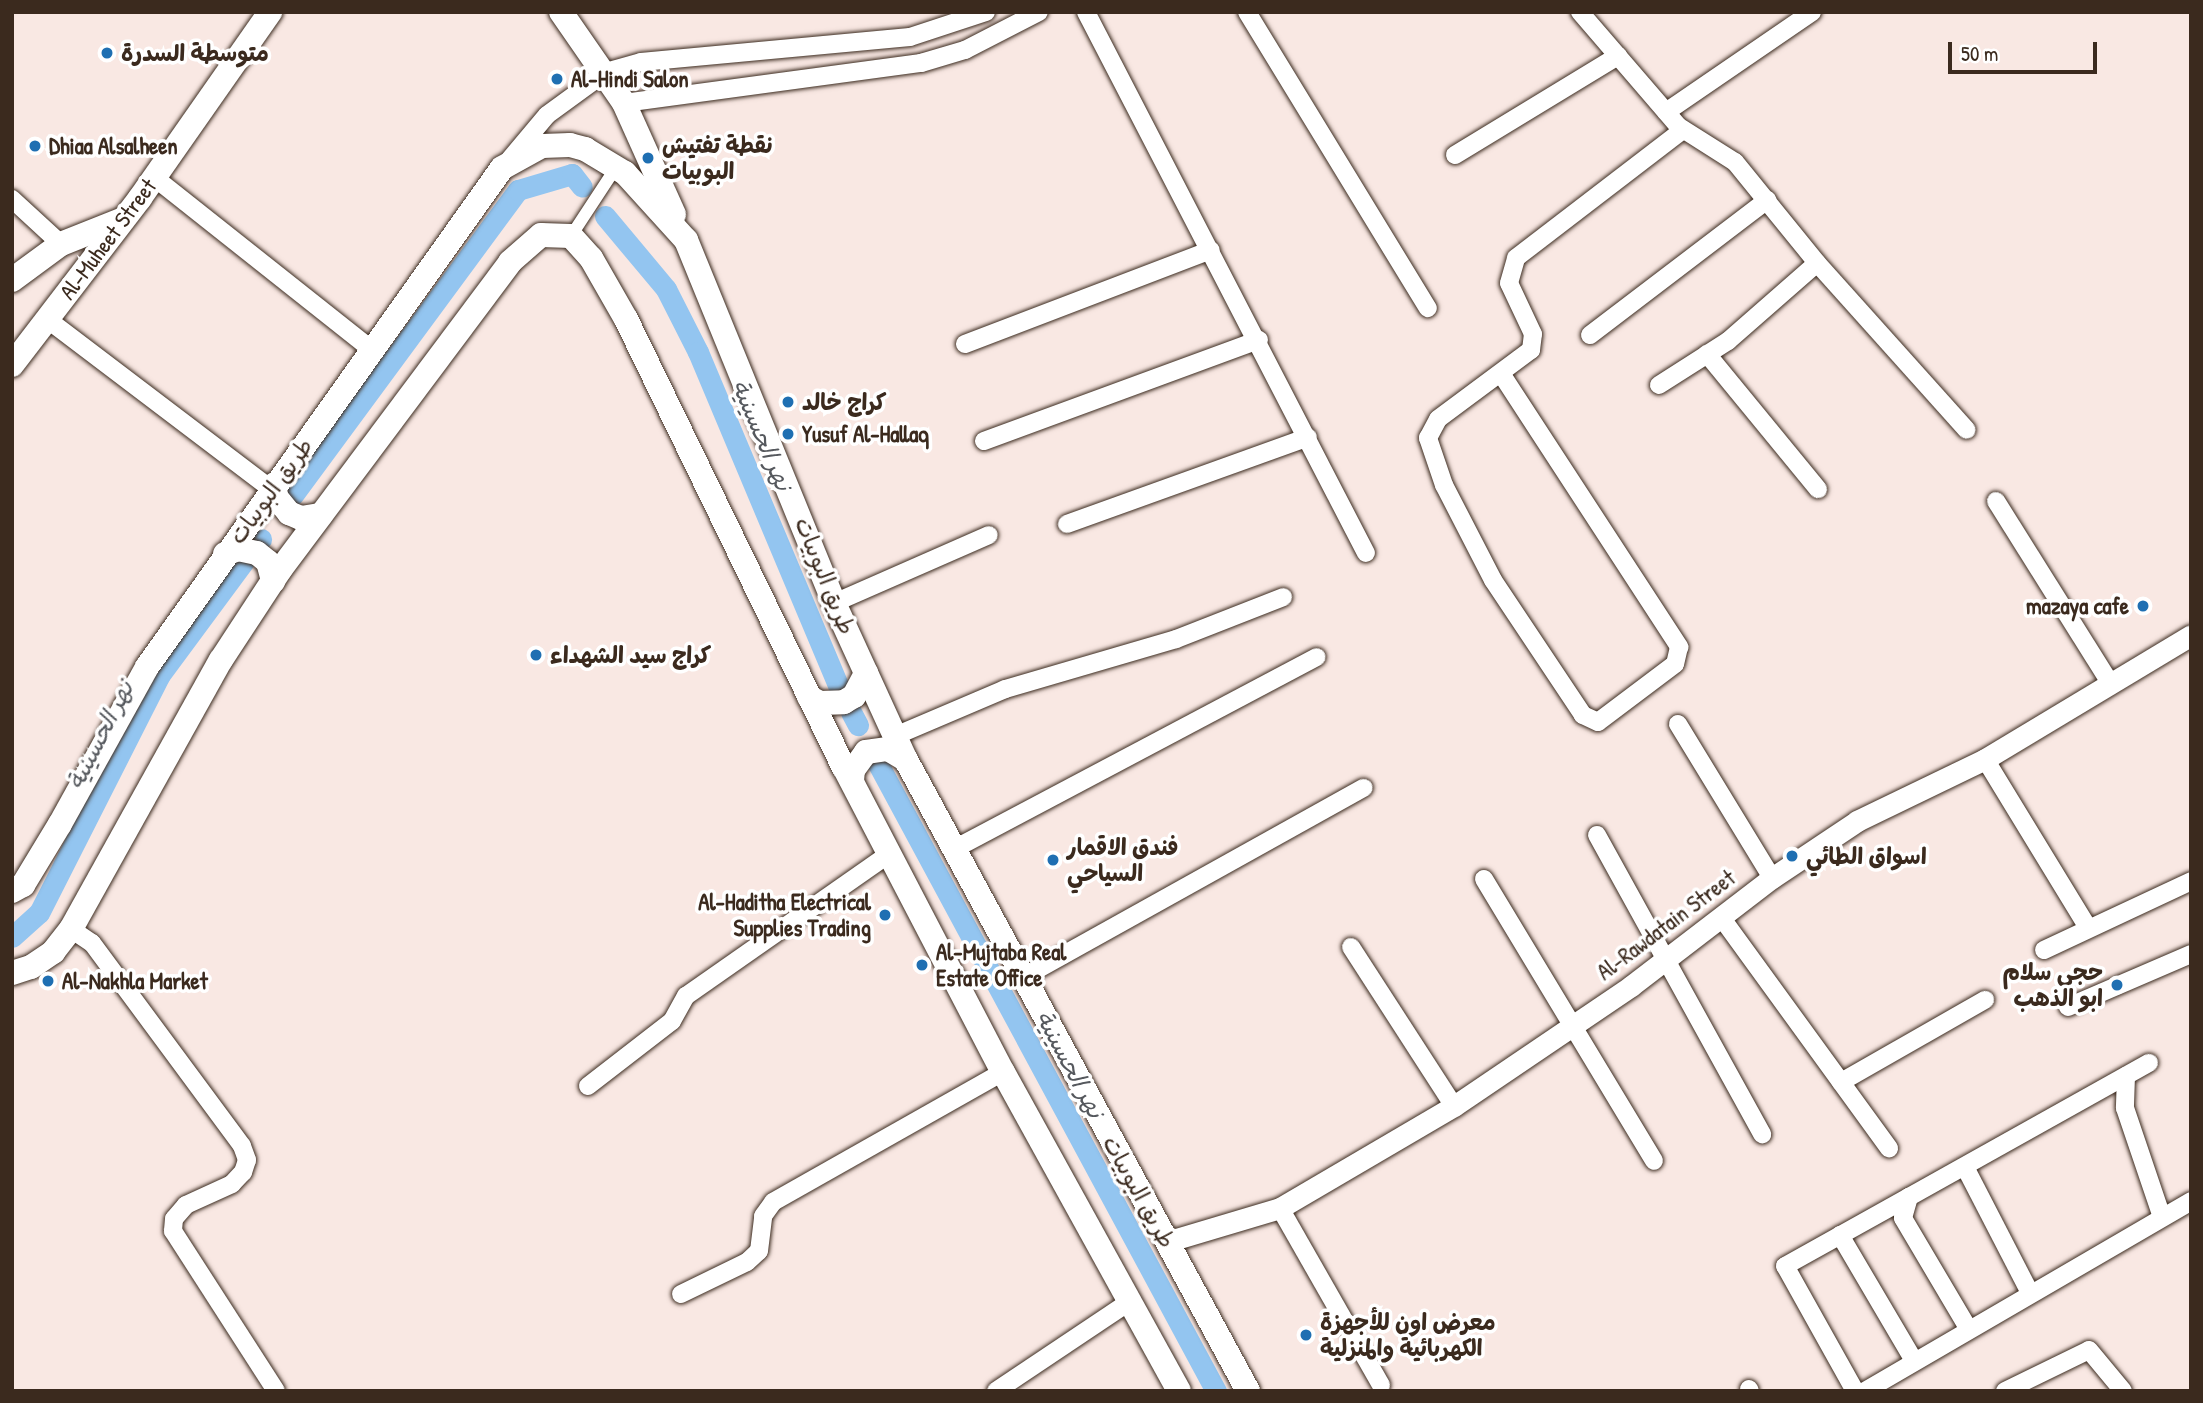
<!DOCTYPE html>
<html>
<head>
<meta charset="utf-8">
<style>
  body { margin:0 }
  #map { position:relative; width:2203px; height:1403px; overflow:hidden; background:#f9e8e3; font-family:"Patrick Hand","Playpen Sans Arabic",sans-serif }
  div>[style] { position:absolute }
  .canal>* { height:21px; margin:-10.5px; padding:0 10.5px; transform-origin:10.5px; border-radius:10.5px; background:#93c5f0 }
  .roads { filter:drop-shadow(0 0 2px #3b2a1e) drop-shadow(0 0 2px #3b2a1e) }
  .pedestrian>* { height:12px; margin:-6px; padding:0 6px; transform-origin:6px; border-radius:6px; background:#fff }
  .minor>* { height:18px; margin:-9px; padding:0 9px; transform-origin:9px; border-radius:9px; background:#fff }
  .tertiary>* { height:21px; margin:-10.5px; padding:0 10.5px; transform-origin:10.5px; border-radius:10.5px; background:#fff }
  .secondary>* { height:24px; margin:-12px; padding:0 12px; transform-origin:12px; border-radius:12px; background:#fff }
  .dots>* { width:19px; height:19px; translate:-50% -50%; box-sizing:border-box; border:4px solid #fff; border-radius:50% }
  span { translate:-50% -50%; white-space:nowrap; text-align:center; line-height:1.15; -webkit-text-stroke:7px #fff; paint-order:stroke }
  .poi-label { font-size:23px; color:#3b2a1e; font-weight:700 }
  .left { translate:0 -50%; text-align:left }
  .right { translate:-100% -50%; text-align:right }
  .street-label { font-size:23px; color:#3b2a1e }
  .water-label { font-size:24px; color:#55585d; font-style:italic }
  .frame { position:absolute; inset:0; border:14px solid #3b2a1e; pointer-events:none }
  .scale { position:absolute; left:1948px; top:42px; width:149px; height:32px; box-sizing:border-box; border:4px solid #3b2a1e; border-top:0; padding-left:9px; font-size:21px; line-height:24px; white-space:nowrap; color:#3b2a1e; -webkit-text-stroke:5px #fff; paint-order:stroke }
</style>
</head>
<body>
<div id="map">
  <div class="canal">
    <i style="left:605px;top:216px;width:95px;rotate:50.1deg"></i>
    <i style="left:666px;top:289px;width:71px;rotate:63.1deg"></i>
    <i style="left:698px;top:352px;width:367px;rotate:67.2deg"></i>
    <i style="left:293px;top:495px;width:379px;rotate:-53.6deg"></i>
    <i style="left:518px;top:190px;width:56px;rotate:-16.5deg"></i>
    <i style="left:572px;top:174px;width:16px;rotate:52deg"></i>
    <i style="left:259px;top:541px;width:3px;rotate:-45deg"></i>
    <i style="left:851px;top:712px;width:15px;rotate:62deg"></i>
    <i style="left:877px;top:762px;width:715px;rotate:61.68deg"></i>
    <i style="left:12px;top:937px;width:36px;rotate:-42deg"></i>
    <i style="left:39px;top:913px;width:266px;rotate:-63.1deg"></i>
    <i style="left:159px;top:676px;width:143px;rotate:-53.5deg"></i>
  </div>
  <div class="roads">
    <div class="pedestrian">
      <i style="left:571px;top:236px;width:84px;rotate:-56.7deg"></i>
    </div>
    <div class="minor">
      <i style="left:1086px;top:12px;width:609px;rotate:62.64deg"></i>
      <i style="left:1247px;top:12px;width:347px;rotate:58.6deg"></i>
      <i style="left:1580px;top:12px;width:150px;rotate:49.3deg"></i>
      <i style="left:1678px;top:126px;width:67px;rotate:32.3deg"></i>
      <i style="left:1735px;top:162px;width:130px;rotate:50.9deg"></i>
      <i style="left:1817px;top:263px;width:224px;rotate:48.1deg"></i>
      <i style="left:624px;top:103px;width:300px;rotate:-7.7deg"></i>
      <i style="left:921px;top:63px;width:46px;rotate:-16.5deg"></i>
      <i style="left:965px;top:50px;width:83px;rotate:-27.2deg"></i>
      <i style="left:1666px;top:112px;width:177px;rotate:-34.4deg"></i>
      <i style="left:1455px;top:155px;width:191px;rotate:-31.3deg"></i>
      <i style="left:510px;top:159px;width:57px;rotate:-49.9deg"></i>
      <i style="left:547px;top:115px;width:73px;rotate:-36.1deg"></i>
      <i style="left:606px;top:72px;width:36px;rotate:-16deg"></i>
      <i style="left:641px;top:62px;width:270px;rotate:-5.3deg"></i>
      <i style="left:910px;top:37px;width:80px;rotate:-18.2deg"></i>
      <i style="left:155px;top:178px;width:277px;rotate:38.4deg"></i>
      <i style="left:12px;top:199px;width:67px;rotate:42.6deg"></i>
      <i style="left:47px;top:319px;width:281px;rotate:37.2deg"></i>
      <i style="left:1590px;top:335px;width:223px;rotate:-37.3deg"></i>
      <i style="left:965px;top:344px;width:263px;rotate:-20.9deg"></i>
      <i style="left:1707px;top:354px;width:175px;rotate:50.6deg"></i>
      <i style="left:1502px;top:375px;width:325px;rotate:56.9deg"></i>
      <i style="left:1679px;top:647px;width:17px;rotate:103deg"></i>
      <i style="left:1675px;top:664px;width:96px;rotate:143deg"></i>
      <i style="left:1598px;top:722px;width:17px;rotate:-155deg"></i>
      <i style="left:1583px;top:715px;width:162px;rotate:-123.7deg"></i>
      <i style="left:1493px;top:580px;width:107px;rotate:-117.3deg"></i>
      <i style="left:1444px;top:485px;width:50px;rotate:-108.8deg"></i>
      <i style="left:1428px;top:438px;width:21px;rotate:-62deg"></i>
      <i style="left:1438px;top:419px;width:116px;rotate:-36.6deg"></i>
      <i style="left:1531px;top:350px;width:16px;rotate:-83deg"></i>
      <i style="left:1533px;top:334px;width:56px;rotate:-115.2deg"></i>
      <i style="left:1509px;top:283px;width:26px;rotate:-74deg"></i>
      <i style="left:1516px;top:258px;width:210px;rotate:-37.5deg"></i>
      <i style="left:1659px;top:385px;width:82px;rotate:-32.5deg"></i>
      <i style="left:1728px;top:341px;width:118px;rotate:-41.2deg"></i>
      <i style="left:984px;top:441px;width:293px;rotate:-20.2deg"></i>
      <i style="left:1996px;top:501px;width:213px;rotate:57.9deg"></i>
      <i style="left:1067px;top:524px;width:256px;rotate:-19.8deg"></i>
      <i style="left:834px;top:603px;width:169px;rotate:-23.7deg"></i>
      <i style="left:1678px;top:724px;width:180px;rotate:58.6deg"></i>
      <i style="left:895px;top:736px;width:120px;rotate:-23.1deg"></i>
      <i style="left:1005px;top:689px;width:178px;rotate:-16.3deg"></i>
      <i style="left:1176px;top:639px;width:115px;rotate:-21.4deg"></i>
      <i style="left:1985px;top:759px;width:198px;rotate:58.6deg"></i>
      <i style="left:1597px;top:835px;width:342px;rotate:61.1deg"></i>
      <i style="left:956px;top:848px;width:408px;rotate:-27.9deg"></i>
      <i style="left:1484px;top:879px;width:329px;rotate:58.9deg"></i>
      <i style="left:1721px;top:917px;width:286px;rotate:54deg"></i>
      <i style="left:71px;top:929px;width:25px;rotate:34deg"></i>
      <i style="left:92px;top:943px;width:252px;rotate:53.5deg"></i>
      <i style="left:242px;top:1146px;width:15px;rotate:70deg"></i>
      <i style="left:247px;top:1160px;width:13px;rotate:108deg"></i>
      <i style="left:243px;top:1172px;width:16px;rotate:133deg"></i>
      <i style="left:232px;top:1184px;width:51px;rotate:155.5deg"></i>
      <i style="left:186px;top:1205px;width:18px;rotate:131deg"></i>
      <i style="left:174px;top:1219px;width:12px;rotate:95deg"></i>
      <i style="left:173px;top:1231px;width:190px;rotate:57.2deg"></i>
      <i style="left:1351px;top:947px;width:189px;rotate:57.1deg"></i>
      <i style="left:2044px;top:950px;width:162px;rotate:-25.1deg"></i>
      <i style="left:1022px;top:978px;width:391px;rotate:-29.1deg"></i>
      <i style="left:2068px;top:1007px;width:134px;rotate:-23.3deg"></i>
      <i style="left:2126px;top:1076px;width:32px;rotate:92deg"></i>
      <i style="left:2125px;top:1108px;width:115px;rotate:71.3deg"></i>
      <i style="left:1841px;top:1082px;width:166px;rotate:-29.7deg"></i>
      <i style="left:588px;top:1086px;width:106px;rotate:-37.7deg"></i>
      <i style="left:672px;top:1021px;width:29px;rotate:-61deg"></i>
      <i style="left:686px;top:996px;width:249px;rotate:-35deg"></i>
      <i style="left:1965px;top:1167px;width:142px;rotate:62.7deg"></i>
      <i style="left:1280px;top:1208px;width:204px;rotate:60.3deg"></i>
      <i style="left:1840px;top:1235px;width:144px;rotate:59.5deg"></i>
      <i style="left:681px;top:1294px;width:73px;rotate:-25.9deg"></i>
      <i style="left:747px;top:1262px;width:16px;rotate:-43deg"></i>
      <i style="left:759px;top:1251px;width:35px;rotate:-83deg"></i>
      <i style="left:763px;top:1216px;width:17px;rotate:-54deg"></i>
      <i style="left:773px;top:1202px;width:264px;rotate:-29.5deg"></i>
      <i style="left:1968px;top:1328px;width:128px;rotate:-120.6deg"></i>
      <i style="left:1903px;top:1218px;width:22px;rotate:-74deg"></i>
      <i style="left:1909px;top:1197px;width:275px;rotate:-29.2deg"></i>
      <i style="left:1749px;top:1389px;width:2px;rotate:63deg"></i>
      <i style="left:996px;top:1391px;width:160px;rotate:-33.8deg"></i>
      <i style="left:1855px;top:1391px;width:143px;rotate:-119.2deg"></i>
      <i style="left:1785px;top:1266px;width:142px;rotate:-29.1deg"></i>
      <i style="left:1865px;top:1391px;width:377px;rotate:-30.2deg"></i>
      <i style="left:2005px;top:1391px;width:93px;rotate:-26deg"></i>
      <i style="left:2089px;top:1350px;width:53px;rotate:50.3deg"></i>
    </div>
    <div class="tertiary">
      <i style="left:1166px;top:1242px;width:119px;rotate:-16.6deg"></i>
      <i style="left:1280px;top:1208px;width:202px;rotate:-30.4deg"></i>
      <i style="left:1454px;top:1106px;width:214px;rotate:-34.1deg"></i>
      <i style="left:1631px;top:986px;width:178px;rotate:-37.5deg"></i>
      <i style="left:1772px;top:878px;width:102px;rotate:-33.8deg"></i>
      <i style="left:1857px;top:821px;width:142px;rotate:-25.8deg"></i>
      <i style="left:1985px;top:759px;width:240px;rotate:-31deg"></i>
    </div>
    <div class="secondary">
      <i style="left:561px;top:12px;width:111px;rotate:55.3deg"></i>
      <i style="left:624px;top:103px;width:122px;rotate:65.8deg"></i>
      <i style="left:12px;top:280px;width:61px;rotate:-36.3deg"></i>
      <i style="left:61px;top:244px;width:65px;rotate:-21.8deg"></i>
      <i style="left:12px;top:365px;width:210px;rotate:-52.5deg"></i>
      <i style="left:140px;top:198px;width:227px;rotate:-55deg"></i>
      <i style="left:275px;top:484px;width:13px;rotate:86deg"></i>
      <i style="left:276px;top:497px;width:21px;rotate:51deg"></i>
      <i style="left:289px;top:513px;width:13px;rotate:23deg"></i>
      <i style="left:301px;top:518px;width:20px;rotate:-9deg"></i>
      <i style="left:225px;top:554px;width:14px;rotate:-21deg"></i>
      <i style="left:238px;top:549px;width:19px;rotate:12deg"></i>
      <i style="left:257px;top:553px;width:14px;rotate:39deg"></i>
      <i style="left:268px;top:562px;width:20px;rotate:75deg"></i>
      <i style="left:809px;top:697px;width:13px;rotate:29deg"></i>
      <i style="left:820px;top:703px;width:24px;rotate:-2deg"></i>
      <i style="left:844px;top:702px;width:12px;rotate:-31deg"></i>
      <i style="left:854px;top:696px;width:26px;rotate:-62deg"></i>
      <i style="left:852px;top:781px;width:11px;rotate:-85deg"></i>
      <i style="left:853px;top:770px;width:22px;rotate:-54deg"></i>
      <i style="left:866px;top:752px;width:22px;rotate:-8deg"></i>
      <i style="left:888px;top:749px;width:21px;rotate:31deg"></i>
      <i style="left:12px;top:891px;width:13px;rotate:-29deg"></i>
      <i style="left:23px;top:885px;width:71px;rotate:-58.8deg"></i>
      <i style="left:60px;top:824px;width:179px;rotate:-61deg"></i>
      <i style="left:147px;top:667px;width:612px;rotate:-54.57deg"></i>
      <i style="left:502px;top:168px;width:46px;rotate:-28.8deg"></i>
      <i style="left:542px;top:146px;width:28px;rotate:-2deg"></i>
      <i style="left:570px;top:145px;width:16px;rotate:15deg"></i>
      <i style="left:585px;top:149px;width:47px;rotate:31deg"></i>
      <i style="left:625px;top:173px;width:91px;rotate:47.7deg"></i>
      <i style="left:686px;top:240px;width:392px;rotate:67.8deg"></i>
      <i style="left:834px;top:603px;width:173px;rotate:65.4deg"></i>
      <i style="left:906px;top:760px;width:718px;rotate:61.54deg"></i>
      <i style="left:12px;top:973px;width:20px;rotate:-18deg"></i>
      <i style="left:31px;top:967px;width:27px;rotate:-34deg"></i>
      <i style="left:53px;top:952px;width:29px;rotate:-52deg"></i>
      <i style="left:71px;top:929px;width:308px;rotate:-60.9deg"></i>
      <i style="left:221px;top:660px;width:108px;rotate:-56.8deg"></i>
      <i style="left:280px;top:570px;width:384px;rotate:-53.2deg"></i>
      <i style="left:510px;top:262px;width:41px;rotate:-41.1deg"></i>
      <i style="left:541px;top:235px;width:30px;rotate:2deg"></i>
      <i style="left:571px;top:236px;width:30px;rotate:48deg"></i>
      <i style="left:591px;top:258px;width:70px;rotate:60.2deg"></i>
      <i style="left:626px;top:319px;width:498px;rotate:64.1deg"></i>
      <i style="left:844px;top:767px;width:344px;rotate:62.5deg"></i>
      <i style="left:1003px;top:1072px;width:364px;rotate:61.1deg"></i>
    </div>
  </div>
  <div class="dots">
    <i style="left:107px;top:53px;background:#1f6fb2"></i>
    <i style="left:557px;top:79px;background:#1f6fb2"></i>
    <i style="left:35px;top:146px;background:#1f6fb2"></i>
    <i style="left:648px;top:158px;background:#1f6fb2"></i>
    <i style="left:788px;top:402px;background:#1f6fb2"></i>
    <i style="left:788px;top:434px;background:#1f6fb2"></i>
    <i style="left:2143px;top:606px;background:#1f6fb2"></i>
    <i style="left:536px;top:655px;background:#1f6fb2"></i>
    <i style="left:1792px;top:856px;background:#1f6fb2"></i>
    <i style="left:1053px;top:860px;background:#1f6fb2"></i>
    <i style="left:885px;top:915px;background:#1f6fb2"></i>
    <i style="left:922px;top:965px;background:#1f6fb2"></i>
    <i style="left:48px;top:981px;background:#1f6fb2"></i>
    <i style="left:2117px;top:985px;background:#1f6fb2"></i>
    <i style="left:1306px;top:1335px;background:#1f6fb2"></i>
  </div>
  <div class="poi-label">
    <span class="left" style="left:121px;top:53px">متوسطة السدرة</span>
    <span class="left" style="left:571px;top:79px">Al-Hindi Salon</span>
    <span class="left" style="left:662px;top:158px">نقطة تفتيش<br>البوبيات</span>
    <span class="left" style="left:49px;top:146px">Dhiaa Alsalheen</span>
    <span class="left" style="left:802px;top:402px">كراج خالد</span>
    <span class="left" style="left:802px;top:434px">Yusuf Al-Hallaq</span>
    <span class="right" style="left:2129px;top:606px">mazaya cafe</span>
    <span class="left" style="left:550px;top:655px">كراج سيد الشهداء</span>
    <span class="left" style="left:1067px;top:860px">فندق الاقمار<br>السياحي</span>
    <span class="left" style="left:1806px;top:856px">اسواق الطائي</span>
    <span class="right" style="left:871px;top:915px">Al-Haditha Electrical<br>Supplies Trading</span>
    <span class="left" style="left:936px;top:965px">Al-Mujtaba Real<br>Estate Office</span>
    <span class="right" style="left:2103px;top:985px">حجي سلام<br>ابو الذهب</span>
    <span class="left" style="left:62px;top:981px">Al-Nakhla Market</span>
    <span class="left" style="left:1320px;top:1335px">معرض اون للأجهزة<br>الكهربائية والمنزلية</span>
  </div>
  <div class="street-label">
    <span style="left:108px;top:239px;rotate:-53deg">Al-Muheet Street</span>
    <span style="left:271px;top:491px;rotate:-54deg">طريق البوبيات</span>
    <span style="left:825px;top:576px;rotate:68deg">طريق البوبيات</span>
    <span style="left:1666px;top:925px;rotate:-37deg">Al-Rawdatain Street</span>
    <span style="left:1139px;top:1192px;rotate:61deg">طريق البوبيات</span>
  </div>
  <div class="water-label">
    <span style="left:762px;top:435px;rotate:67deg">نهر الحسينية</span>
    <span style="left:100px;top:735px;rotate:-63deg">نهر الحسينية</span>
    <span style="left:1070px;top:1064px;rotate:62deg">نهر الحسينية</span>
  </div>
  <div class="frame"></div>
  <div class="scale">50 m</div>
</div>
</body>
</html>
